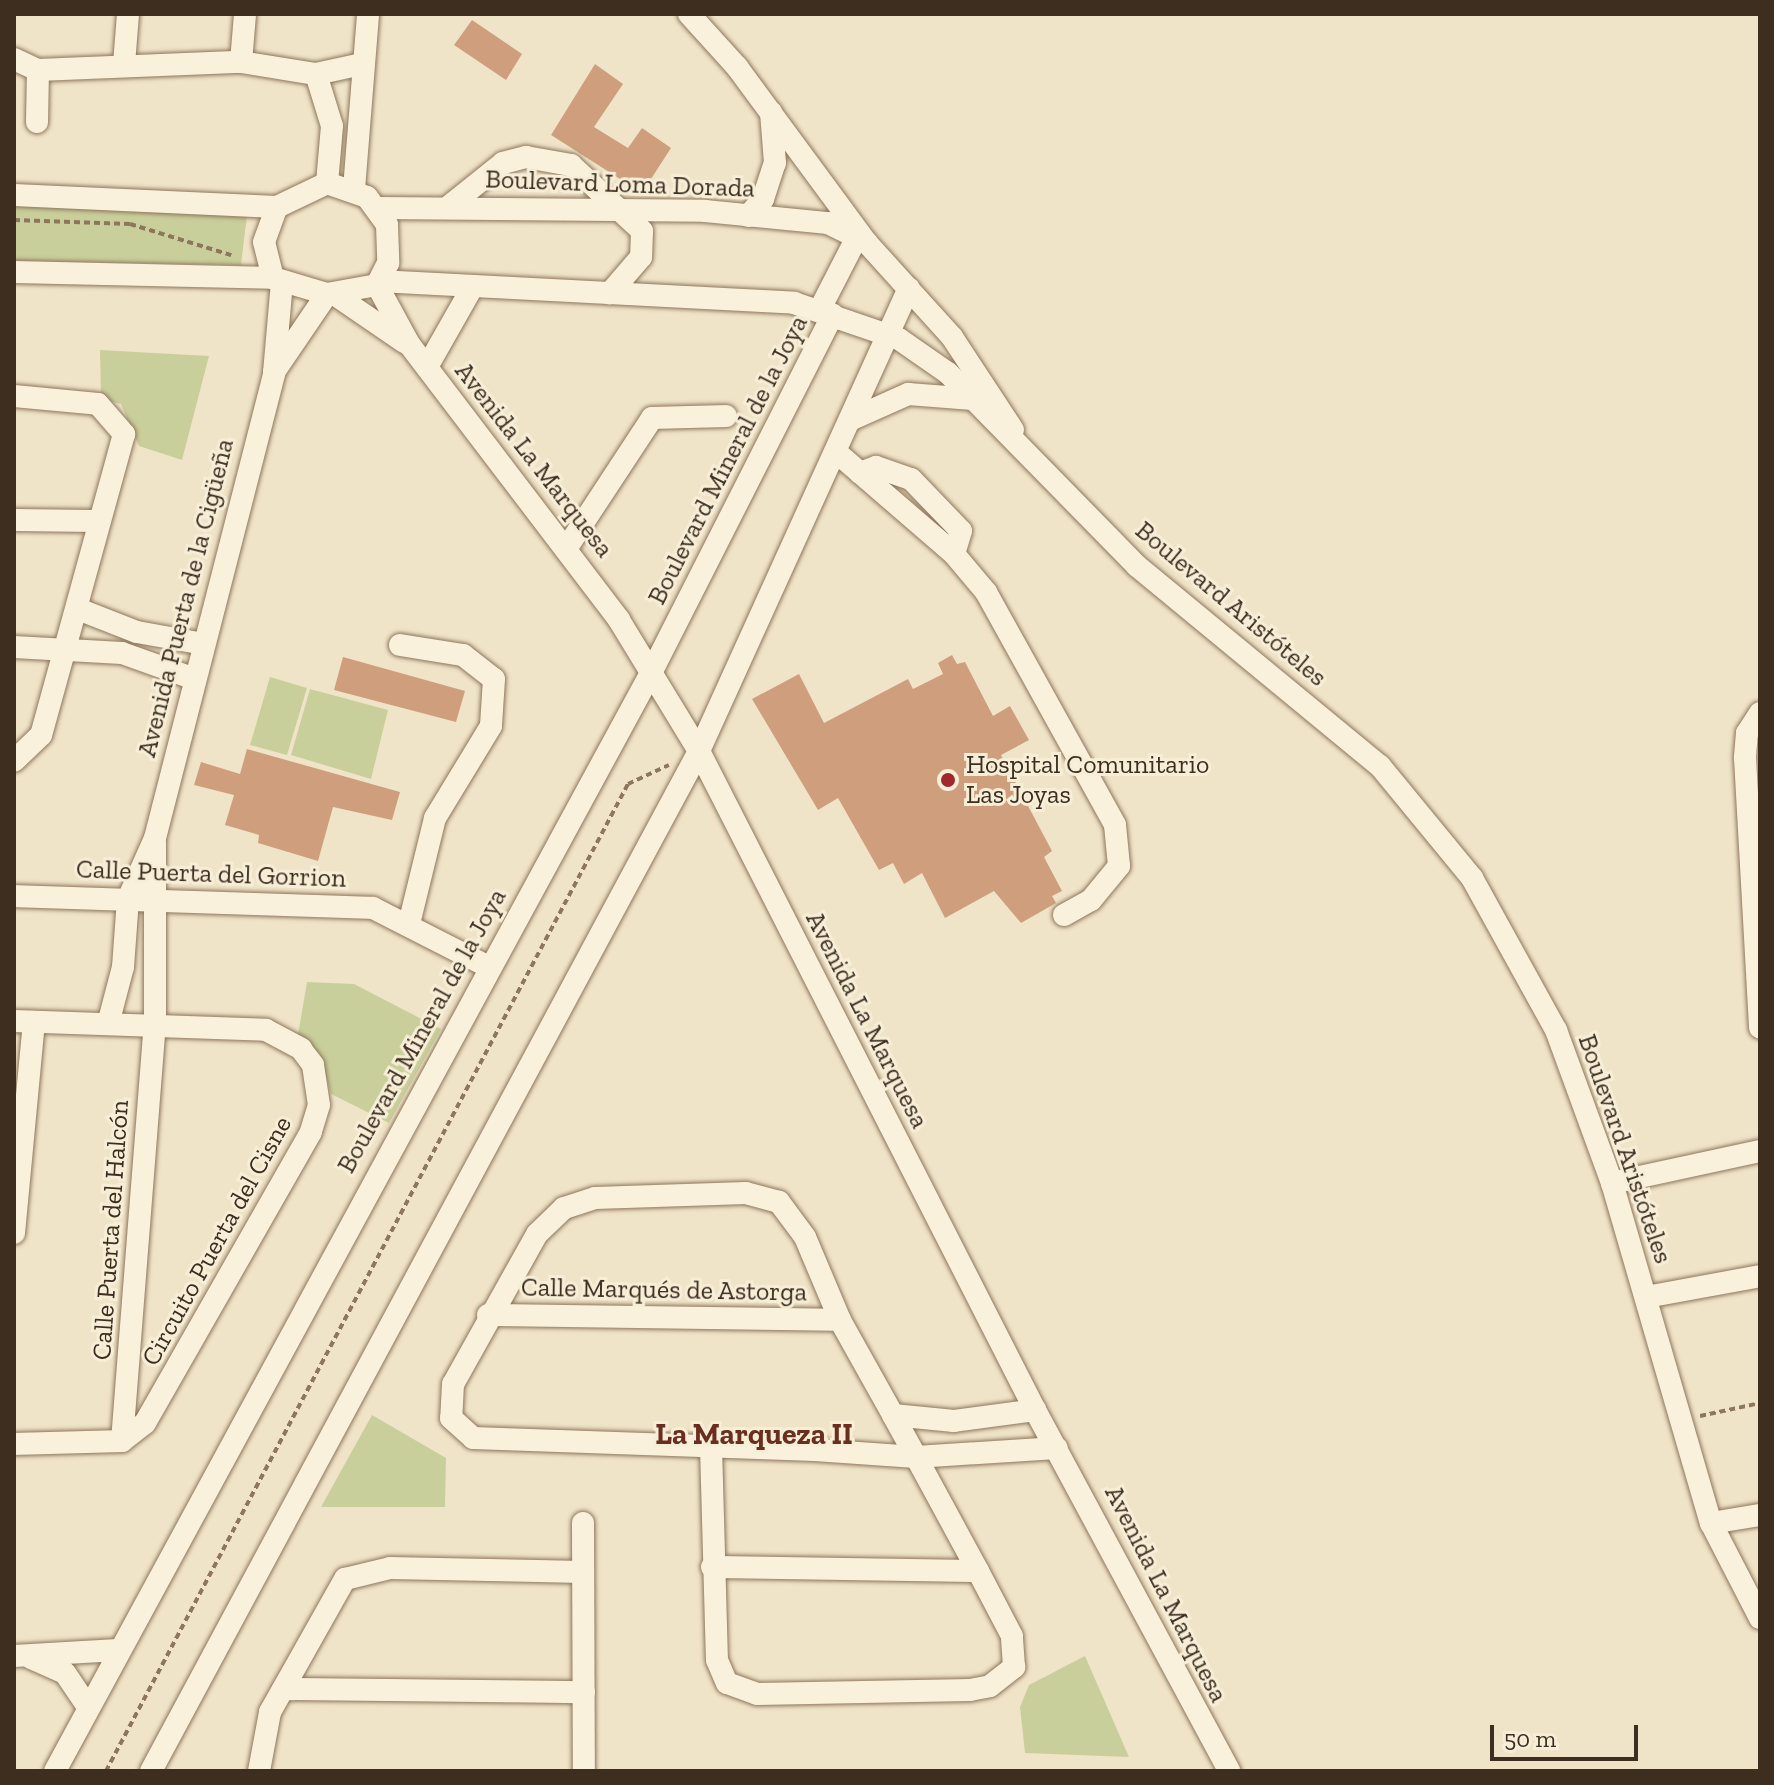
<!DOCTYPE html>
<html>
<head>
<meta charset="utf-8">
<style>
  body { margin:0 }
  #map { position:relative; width:1774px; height:1785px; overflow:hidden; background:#f0e4c8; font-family:"Zilla Slab",serif }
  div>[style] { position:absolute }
  .green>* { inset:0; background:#c9cf9b }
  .building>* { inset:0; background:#cf9f7d }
  .path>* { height:4px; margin-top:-2px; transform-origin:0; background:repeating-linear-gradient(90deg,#8d765c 0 6px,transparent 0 10px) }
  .roads { filter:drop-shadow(0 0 2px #8d765c) drop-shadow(0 0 2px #8d765c) }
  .minor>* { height:22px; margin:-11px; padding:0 11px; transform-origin:11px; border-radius:11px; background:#faf1dc }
  .dots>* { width:22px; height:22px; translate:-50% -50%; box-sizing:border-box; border:4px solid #f7eed8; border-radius:50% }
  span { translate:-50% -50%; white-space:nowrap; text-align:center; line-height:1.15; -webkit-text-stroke:6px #f7eed8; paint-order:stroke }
  .street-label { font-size:26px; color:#3d2e20 }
  .poi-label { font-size:26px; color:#3d2e20 }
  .left { translate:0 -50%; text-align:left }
  .quarter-label { font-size:30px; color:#6b2e1e; font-weight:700 }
  .frame { position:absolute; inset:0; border:16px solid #3d2e20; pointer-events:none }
  .scale { position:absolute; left:1490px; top:1725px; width:148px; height:36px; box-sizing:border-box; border:4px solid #3d2e20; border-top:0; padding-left:10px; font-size:24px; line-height:28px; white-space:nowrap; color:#3d2e20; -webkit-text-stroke:6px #f7eed8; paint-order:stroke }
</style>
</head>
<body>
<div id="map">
  <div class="green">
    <i style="clip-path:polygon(14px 205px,247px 215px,241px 265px,14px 261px)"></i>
    <i style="clip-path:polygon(100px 350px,209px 356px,182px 460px,139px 446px,121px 404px,101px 399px)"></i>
    <i style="clip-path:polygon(270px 677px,307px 688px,287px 755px,250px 745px)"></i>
    <i style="clip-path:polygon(310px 689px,388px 710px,371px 779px,291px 755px)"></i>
    <i style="clip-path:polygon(307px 982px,354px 984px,441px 1029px,389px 1123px,331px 1094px,320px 1054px,298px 1035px)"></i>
    <i style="clip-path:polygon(372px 1415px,446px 1458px,445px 1507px,321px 1507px)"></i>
    <i style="clip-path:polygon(1085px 1656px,1129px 1757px,1025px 1753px,1020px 1707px,1029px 1685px)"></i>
  </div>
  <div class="building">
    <i style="clip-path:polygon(472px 20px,522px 54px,506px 80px,454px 45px)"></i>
    <i style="clip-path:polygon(595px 64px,623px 84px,594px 127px,628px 148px,642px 128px,671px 148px,642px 193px,551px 135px)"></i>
    <i style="clip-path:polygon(952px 655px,957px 664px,965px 662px,993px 716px,1010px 706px,1029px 740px,1001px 755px,1052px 851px,1044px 857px,1062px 891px,1052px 896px,1056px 903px,1021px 923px,994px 891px,945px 918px,922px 873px,904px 884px,893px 863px,879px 870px,838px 798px,818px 810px,752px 699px,799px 674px,824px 723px,908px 679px,913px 689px,943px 674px,938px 663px)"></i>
    <i style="clip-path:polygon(343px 657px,465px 691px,456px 722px,334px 690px)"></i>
    <i style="clip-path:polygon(247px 749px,400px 792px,392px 820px,333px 807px,318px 861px,258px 843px,259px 835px,225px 825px,234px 795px,194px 785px,201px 762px,240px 774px)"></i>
  </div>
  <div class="path">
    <i style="left:14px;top:220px;width:116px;rotate:2deg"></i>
    <i style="left:130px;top:224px;width:106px;rotate:17.1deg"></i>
    <i style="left:1700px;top:1416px;width:61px;rotate:-12.2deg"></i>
    <i style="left:106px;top:1771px;width:1117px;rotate:-62.13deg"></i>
    <i style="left:628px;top:784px;width:45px;rotate:-24.9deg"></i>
  </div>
  <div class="roads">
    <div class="minor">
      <i style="left:689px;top:14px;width:72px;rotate:47.8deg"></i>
      <i style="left:737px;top:67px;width:217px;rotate:53.6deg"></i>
      <i style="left:14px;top:59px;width:26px;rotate:25deg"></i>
      <i style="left:38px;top:70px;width:203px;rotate:-2.3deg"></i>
      <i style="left:241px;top:62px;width:76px;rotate:9.1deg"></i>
      <i style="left:316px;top:74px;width:47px;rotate:-12.3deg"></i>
      <i style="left:241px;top:62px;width:48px;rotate:-85.2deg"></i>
      <i style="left:124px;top:64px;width:50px;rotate:-85.4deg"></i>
      <i style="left:316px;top:74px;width:54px;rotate:72.9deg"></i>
      <i style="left:332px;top:126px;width:57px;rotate:95deg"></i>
      <i style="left:37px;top:122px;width:52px;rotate:-88.9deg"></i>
      <i style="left:327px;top:183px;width:42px;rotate:19.3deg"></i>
      <i style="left:367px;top:197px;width:34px;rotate:54deg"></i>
      <i style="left:387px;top:225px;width:38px;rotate:88deg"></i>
      <i style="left:388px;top:263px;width:25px;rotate:117deg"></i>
      <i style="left:377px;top:285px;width:51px;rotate:169.8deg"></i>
      <i style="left:327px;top:294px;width:56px;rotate:-163.5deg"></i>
      <i style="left:273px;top:278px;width:37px;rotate:-104deg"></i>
      <i style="left:264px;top:242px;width:37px;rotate:-70deg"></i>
      <i style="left:277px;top:207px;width:55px;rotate:-25.6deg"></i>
      <i style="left:354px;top:189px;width:176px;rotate:-85.4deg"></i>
      <i style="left:14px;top:195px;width:263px;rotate:2.6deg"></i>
      <i style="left:448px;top:207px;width:70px;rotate:-38.7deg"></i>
      <i style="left:503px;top:163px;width:24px;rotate:-15deg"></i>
      <i style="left:526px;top:157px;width:46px;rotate:10.1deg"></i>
      <i style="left:571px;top:165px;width:97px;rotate:42.9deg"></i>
      <i style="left:642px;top:231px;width:26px;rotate:92deg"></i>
      <i style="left:641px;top:257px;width:48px;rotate:130.7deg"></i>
      <i style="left:378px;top:208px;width:327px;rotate:0.5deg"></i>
      <i style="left:705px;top:211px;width:124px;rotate:5.6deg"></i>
      <i style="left:828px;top:223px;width:32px;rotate:26deg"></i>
      <i style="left:748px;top:216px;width:23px;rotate:-49deg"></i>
      <i style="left:763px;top:199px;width:38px;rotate:-72deg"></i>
      <i style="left:775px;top:163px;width:51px;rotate:-94.5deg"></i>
      <i style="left:14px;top:272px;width:259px;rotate:1.3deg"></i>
      <i style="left:380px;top:281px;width:415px;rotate:3deg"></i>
      <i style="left:794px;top:303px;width:111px;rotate:18.9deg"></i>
      <i style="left:899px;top:339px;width:60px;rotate:34.8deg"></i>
      <i style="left:948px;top:373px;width:270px;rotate:45.6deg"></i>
      <i style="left:1137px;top:566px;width:315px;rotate:39.5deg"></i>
      <i style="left:1380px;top:766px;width:145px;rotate:50.6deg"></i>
      <i style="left:1472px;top:878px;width:174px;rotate:61.1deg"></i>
      <i style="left:1556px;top:1030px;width:163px;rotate:69.9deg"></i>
      <i style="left:1612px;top:1183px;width:354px;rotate:73.8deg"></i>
      <i style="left:1711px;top:1523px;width:107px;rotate:62.7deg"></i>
      <i style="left:377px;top:285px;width:67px;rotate:61.5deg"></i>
      <i style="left:409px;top:344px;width:347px;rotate:52.7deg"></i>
      <i style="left:619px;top:620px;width:153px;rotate:58.6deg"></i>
      <i style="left:699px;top:751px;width:740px;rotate:62.98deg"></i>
      <i style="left:1035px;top:1410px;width:410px;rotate:61.7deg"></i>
      <i style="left:334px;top:294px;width:85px;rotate:34.4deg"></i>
      <i style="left:820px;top:309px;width:81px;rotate:-62.8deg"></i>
      <i style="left:857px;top:237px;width:12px;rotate:31deg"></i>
      <i style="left:867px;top:243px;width:127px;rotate:47.9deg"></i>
      <i style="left:952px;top:337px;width:111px;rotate:56.7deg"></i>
      <i style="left:427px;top:367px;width:93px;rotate:-60.4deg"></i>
      <i style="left:274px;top:372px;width:94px;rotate:-55.8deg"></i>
      <i style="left:14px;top:396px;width:84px;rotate:5.4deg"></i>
      <i style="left:98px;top:404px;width:40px;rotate:49deg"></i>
      <i style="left:124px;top:434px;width:312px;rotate:105.4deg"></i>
      <i style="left:41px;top:735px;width:37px;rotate:136deg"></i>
      <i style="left:850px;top:420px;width:64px;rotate:-24.1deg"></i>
      <i style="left:908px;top:394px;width:65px;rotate:4.4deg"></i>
      <i style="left:836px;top:452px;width:156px;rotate:40.8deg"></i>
      <i style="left:954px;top:554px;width:50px;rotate:49.9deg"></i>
      <i style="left:986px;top:592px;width:266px;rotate:61deg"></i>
      <i style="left:1115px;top:825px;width:41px;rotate:84.4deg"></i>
      <i style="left:1119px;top:866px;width:44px;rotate:129.5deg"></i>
      <i style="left:1091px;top:900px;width:31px;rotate:151deg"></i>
      <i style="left:860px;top:473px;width:17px;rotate:-21deg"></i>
      <i style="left:876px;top:467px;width:37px;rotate:19deg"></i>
      <i style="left:911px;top:479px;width:72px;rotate:46.1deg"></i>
      <i style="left:961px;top:531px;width:24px;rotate:107deg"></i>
      <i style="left:14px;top:520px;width:81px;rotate:0.7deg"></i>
      <i style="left:568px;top:546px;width:153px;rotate:-56.7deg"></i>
      <i style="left:652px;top:418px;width:74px;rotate:-1.5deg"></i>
      <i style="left:78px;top:609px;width:63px;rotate:21.3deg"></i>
      <i style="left:137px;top:632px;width:68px;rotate:10.2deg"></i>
      <i style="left:400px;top:645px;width:64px;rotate:9deg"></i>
      <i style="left:463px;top:655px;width:39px;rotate:38deg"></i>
      <i style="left:494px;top:679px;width:47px;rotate:93.7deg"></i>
      <i style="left:491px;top:726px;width:108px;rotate:121.3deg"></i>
      <i style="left:435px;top:818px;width:109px;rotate:103.8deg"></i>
      <i style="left:14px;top:647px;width:108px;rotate:3.2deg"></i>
      <i style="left:122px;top:653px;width:77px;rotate:19.6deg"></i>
      <i style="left:1760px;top:713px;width:24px;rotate:123deg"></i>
      <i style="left:1747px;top:733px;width:25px;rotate:95deg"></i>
      <i style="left:1745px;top:758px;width:270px;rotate:86.8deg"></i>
      <i style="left:14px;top:896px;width:359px;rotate:1.9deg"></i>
      <i style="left:373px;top:908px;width:130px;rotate:27deg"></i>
      <i style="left:14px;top:1021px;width:252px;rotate:2deg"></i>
      <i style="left:266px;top:1030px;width:40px;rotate:28deg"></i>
      <i style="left:301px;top:1049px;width:20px;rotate:53deg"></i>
      <i style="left:313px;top:1065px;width:40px;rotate:81.5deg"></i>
      <i style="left:319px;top:1105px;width:28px;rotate:107deg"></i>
      <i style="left:311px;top:1132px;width:335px;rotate:119.7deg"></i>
      <i style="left:145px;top:1423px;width:29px;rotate:142deg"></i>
      <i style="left:122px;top:1441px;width:108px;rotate:178.4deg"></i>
      <i style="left:108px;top:1024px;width:59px;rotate:-75.3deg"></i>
      <i style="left:123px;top:967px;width:68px;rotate:-85.8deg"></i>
      <i style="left:128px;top:899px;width:67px;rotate:-66.1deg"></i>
      <i style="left:155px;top:838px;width:480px;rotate:-75.6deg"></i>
      <i style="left:274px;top:373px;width:92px;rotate:-85deg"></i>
      <i style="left:1612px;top:1183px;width:151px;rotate:-12.2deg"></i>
      <i style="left:14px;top:1233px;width:212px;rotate:-84.6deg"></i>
      <i style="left:1646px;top:1297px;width:116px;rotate:-10.4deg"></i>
      <i style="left:488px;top:1315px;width:352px;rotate:0.8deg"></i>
      <i style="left:893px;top:1415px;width:61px;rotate:5.6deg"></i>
      <i style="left:954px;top:1421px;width:82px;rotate:-7.7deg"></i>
      <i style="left:122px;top:1441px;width:419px;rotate:-85.5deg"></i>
      <i style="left:155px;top:1023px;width:180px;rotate:-90deg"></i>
      <i style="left:711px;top:1447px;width:213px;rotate:88.4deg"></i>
      <i style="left:717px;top:1660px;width:25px;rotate:67deg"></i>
      <i style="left:727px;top:1683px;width:32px;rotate:20deg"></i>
      <i style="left:757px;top:1694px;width:213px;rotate:-1.1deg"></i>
      <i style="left:970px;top:1690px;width:20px;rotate:-11deg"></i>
      <i style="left:990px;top:1686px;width:31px;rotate:-38deg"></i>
      <i style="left:1014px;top:1667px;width:31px;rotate:-94deg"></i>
      <i style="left:1012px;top:1636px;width:73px;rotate:-117.6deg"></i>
      <i style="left:978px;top:1571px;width:130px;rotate:-118.5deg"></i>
      <i style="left:916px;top:1457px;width:48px;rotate:-118.7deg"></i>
      <i style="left:893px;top:1415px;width:109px;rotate:-119.2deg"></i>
      <i style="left:840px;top:1320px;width:90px;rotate:-112.9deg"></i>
      <i style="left:805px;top:1237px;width:44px;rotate:-126.6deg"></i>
      <i style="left:779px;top:1202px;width:34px;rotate:-165deg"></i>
      <i style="left:746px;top:1193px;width:151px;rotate:178.1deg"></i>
      <i style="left:595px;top:1198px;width:33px;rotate:162deg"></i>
      <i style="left:564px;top:1208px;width:37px;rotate:136deg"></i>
      <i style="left:537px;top:1234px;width:172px;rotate:119.2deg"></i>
      <i style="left:453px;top:1384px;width:34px;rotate:93deg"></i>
      <i style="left:451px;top:1418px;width:30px;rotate:42deg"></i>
      <i style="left:473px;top:1438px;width:342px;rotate:2deg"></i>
      <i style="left:815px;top:1450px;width:101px;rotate:4deg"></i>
      <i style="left:916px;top:1457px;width:141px;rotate:-3.7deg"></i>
      <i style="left:583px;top:1523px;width:248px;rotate:89.8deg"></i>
      <i style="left:1711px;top:1523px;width:50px;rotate:-9.3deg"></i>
      <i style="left:712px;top:1567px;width:266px;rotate:0.9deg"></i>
      <i style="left:14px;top:1656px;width:104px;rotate:-3.3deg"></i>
      <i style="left:31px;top:1658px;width:37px;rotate:24deg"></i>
      <i style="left:65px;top:1673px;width:40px;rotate:56deg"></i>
      <i style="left:283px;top:1689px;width:301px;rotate:0.6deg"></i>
      <i style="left:55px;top:1771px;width:1249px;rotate:-61.51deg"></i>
      <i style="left:651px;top:673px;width:402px;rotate:-63.1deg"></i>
      <i style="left:151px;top:1771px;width:1158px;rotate:-61.75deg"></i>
      <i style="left:699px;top:751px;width:508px;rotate:-65.6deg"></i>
      <i style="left:259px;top:1771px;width:60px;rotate:-79.4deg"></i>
      <i style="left:270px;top:1712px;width:153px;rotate:-60.6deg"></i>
      <i style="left:345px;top:1579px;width:46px;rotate:-13.7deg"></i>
      <i style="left:390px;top:1568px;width:193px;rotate:1.2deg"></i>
    </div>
  </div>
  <div class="dots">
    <i style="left:948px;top:780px;background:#9e2a2b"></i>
  </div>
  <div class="street-label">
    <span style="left:620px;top:184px;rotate:2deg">Boulevard Loma Dorada</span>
    <span style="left:534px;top:460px;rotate:52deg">Avenida La Marquesa</span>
    <span style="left:728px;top:460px;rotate:-63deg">Boulevard Mineral de la Joya</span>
    <span style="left:186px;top:598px;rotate:-76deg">Avenida Puerta de la Cigüeña</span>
    <span style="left:1231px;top:604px;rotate:40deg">Boulevard Aristóteles</span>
    <span style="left:211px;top:874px;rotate:2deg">Calle Puerta del Gorrion</span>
    <span style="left:867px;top:1020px;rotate:63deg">Avenida La Marquesa</span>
    <span style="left:422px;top:1031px;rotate:-61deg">Boulevard Mineral de la Joya</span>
    <span style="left:1625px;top:1149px;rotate:71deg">Boulevard Aristóteles</span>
    <span style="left:111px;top:1230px;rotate:-86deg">Calle Puerta del Halcón</span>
    <span style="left:217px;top:1241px;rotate:-61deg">Circuito Puerta del Cisne</span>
    <span style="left:664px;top:1290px;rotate:1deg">Calle Marqués de Astorga</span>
    <span style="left:1166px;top:1594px;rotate:63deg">Avenida La Marquesa</span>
  </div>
  <div class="poi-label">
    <span class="left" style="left:966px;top:780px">Hospital Comunitario<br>Las Joyas</span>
  </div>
  <div class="quarter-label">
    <span style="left:754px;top:1434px">La Marqueza II</span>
  </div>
  <div class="frame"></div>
  <div class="scale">50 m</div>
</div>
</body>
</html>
